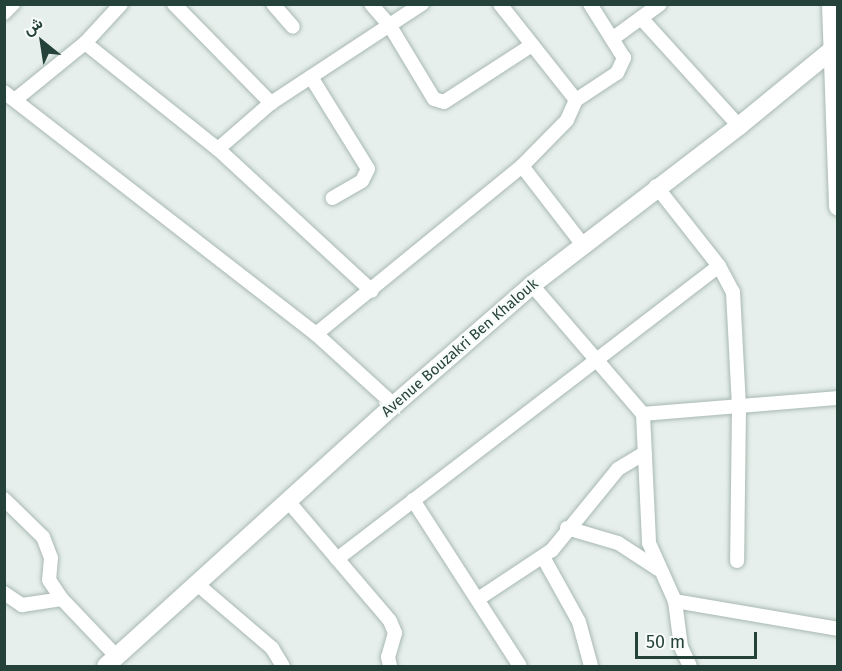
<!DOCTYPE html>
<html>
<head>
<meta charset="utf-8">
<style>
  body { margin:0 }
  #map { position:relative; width:842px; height:671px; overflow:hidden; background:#e6efeb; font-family:"Fira Sans",Vazirmatn,sans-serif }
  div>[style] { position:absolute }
  .roads { filter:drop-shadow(0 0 2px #a8b8b2) drop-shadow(0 0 2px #a8b8b2) }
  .street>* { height:14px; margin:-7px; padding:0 7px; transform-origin:7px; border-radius:7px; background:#fff }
  .secondary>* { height:18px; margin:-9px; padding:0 9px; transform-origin:9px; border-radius:9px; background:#fff }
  span { translate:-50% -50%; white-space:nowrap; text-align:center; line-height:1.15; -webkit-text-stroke:5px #f7fbf9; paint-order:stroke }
  .street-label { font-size:15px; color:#24423a }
  .frame { position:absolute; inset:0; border:6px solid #24423a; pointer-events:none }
  .north { position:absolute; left:12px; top:12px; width:60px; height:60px; -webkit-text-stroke:4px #f7fbf9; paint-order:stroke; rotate:330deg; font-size:16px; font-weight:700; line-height:24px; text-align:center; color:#24423a }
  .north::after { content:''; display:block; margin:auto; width:21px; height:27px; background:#24423a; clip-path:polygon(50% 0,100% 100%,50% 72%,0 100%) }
  .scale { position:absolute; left:635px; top:632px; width:122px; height:27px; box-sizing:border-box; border:3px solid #24423a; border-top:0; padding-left:8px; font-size:18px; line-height:21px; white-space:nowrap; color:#24423a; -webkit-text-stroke:4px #f7fbf9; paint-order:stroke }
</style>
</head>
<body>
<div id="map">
  <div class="roads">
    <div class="street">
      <i style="left:174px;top:4px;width:139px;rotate:45.6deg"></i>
      <i style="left:271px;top:103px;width:181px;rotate:-33.3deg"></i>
      <i style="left:273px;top:4px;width:30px;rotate:49deg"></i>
      <i style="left:371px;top:4px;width:29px;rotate:49deg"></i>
      <i style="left:390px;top:26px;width:85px;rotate:58.9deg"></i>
      <i style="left:434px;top:99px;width:10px;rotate:17deg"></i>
      <i style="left:444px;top:102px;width:105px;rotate:-32.9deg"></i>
      <i style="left:4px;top:13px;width:13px;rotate:-45deg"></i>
      <i style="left:641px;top:18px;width:146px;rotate:47.8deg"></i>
      <i style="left:612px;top:39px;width:59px;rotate:-36.1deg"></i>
      <i style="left:85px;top:43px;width:170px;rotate:38.6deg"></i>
      <i style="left:218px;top:149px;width:209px;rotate:42.7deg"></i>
      <i style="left:311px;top:77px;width:108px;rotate:58.2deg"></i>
      <i style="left:368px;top:169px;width:13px;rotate:117deg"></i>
      <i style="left:362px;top:181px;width:34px;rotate:150deg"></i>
      <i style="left:4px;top:92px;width:395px;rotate:37.8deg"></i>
      <i style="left:316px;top:334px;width:105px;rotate:42.3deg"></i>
      <i style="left:16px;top:99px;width:89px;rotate:-39.1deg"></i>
      <i style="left:85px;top:43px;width:53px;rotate:-47.3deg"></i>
      <i style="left:576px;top:100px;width:49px;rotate:-33.4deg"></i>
      <i style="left:617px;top:73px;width:17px;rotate:-65deg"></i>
      <i style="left:624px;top:58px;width:64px;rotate:-122.2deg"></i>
      <i style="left:218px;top:149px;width:70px;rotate:-41deg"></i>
      <i style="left:522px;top:166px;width:100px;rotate:52.3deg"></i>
      <i style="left:656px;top:186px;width:102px;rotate:51.8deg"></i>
      <i style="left:719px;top:266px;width:30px;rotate:62deg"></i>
      <i style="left:733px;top:292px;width:114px;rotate:87deg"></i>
      <i style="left:739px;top:406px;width:155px;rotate:90.7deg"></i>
      <i style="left:532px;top:285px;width:170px;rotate:49.3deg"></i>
      <i style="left:643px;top:414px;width:129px;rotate:87.3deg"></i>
      <i style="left:649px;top:543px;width:64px;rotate:65.9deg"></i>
      <i style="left:675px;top:601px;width:46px;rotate:82.6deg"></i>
      <i style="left:681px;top:647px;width:21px;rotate:65deg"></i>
      <i style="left:316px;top:334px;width:266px;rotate:-39.2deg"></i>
      <i style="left:522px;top:166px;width:64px;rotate:-45.6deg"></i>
      <i style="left:567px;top:120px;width:22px;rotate:-66deg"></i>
      <i style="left:576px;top:100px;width:122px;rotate:-128.4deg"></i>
      <i style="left:643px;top:414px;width:196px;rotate:-4.7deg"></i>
      <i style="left:4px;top:499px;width:54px;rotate:44.3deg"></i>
      <i style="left:43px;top:537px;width:22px;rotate:69deg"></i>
      <i style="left:51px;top:558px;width:22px;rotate:95deg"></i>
      <i style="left:49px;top:580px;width:23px;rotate:56deg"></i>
      <i style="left:62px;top:599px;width:79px;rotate:46.5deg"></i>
      <i style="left:413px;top:500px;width:197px;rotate:57.2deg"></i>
      <i style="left:288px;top:501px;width:157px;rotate:49.6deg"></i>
      <i style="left:390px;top:621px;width:13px;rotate:67deg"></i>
      <i style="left:395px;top:633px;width:25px;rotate:106deg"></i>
      <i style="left:388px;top:657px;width:9px;rotate:77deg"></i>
      <i style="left:567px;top:528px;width:53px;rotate:16.4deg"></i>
      <i style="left:618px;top:543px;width:48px;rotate:33deg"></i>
      <i style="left:543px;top:557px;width:74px;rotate:61deg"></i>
      <i style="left:579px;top:622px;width:46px;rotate:74.7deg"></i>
      <i style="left:337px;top:559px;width:481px;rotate:-37.5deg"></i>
      <i style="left:197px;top:584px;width:99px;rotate:40.5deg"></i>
      <i style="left:272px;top:648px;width:21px;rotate:59deg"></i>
      <i style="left:4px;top:593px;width:22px;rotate:34deg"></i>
      <i style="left:22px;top:605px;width:40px;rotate:-8.5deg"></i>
      <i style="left:478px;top:599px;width:89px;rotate:-33.5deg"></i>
      <i style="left:552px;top:550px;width:104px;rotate:-50.8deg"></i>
      <i style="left:618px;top:469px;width:31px;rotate:-31deg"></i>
      <i style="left:675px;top:601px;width:165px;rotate:9.7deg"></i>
    </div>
    <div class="secondary">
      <i style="left:831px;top:4px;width:203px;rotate:88deg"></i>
      <i style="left:106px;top:666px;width:389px;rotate:-42.2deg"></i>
      <i style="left:394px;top:405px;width:183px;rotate:-41deg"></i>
      <i style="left:532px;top:285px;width:261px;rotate:-37.5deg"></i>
      <i style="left:739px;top:126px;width:120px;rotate:-39.3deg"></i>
    </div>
  </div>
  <div class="street-label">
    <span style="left:460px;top:348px;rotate:-41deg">Avenue Bouzakri Ben Khalouk</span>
  </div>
  <div class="frame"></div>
  <div class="north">ش</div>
  <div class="scale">50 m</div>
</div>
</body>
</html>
